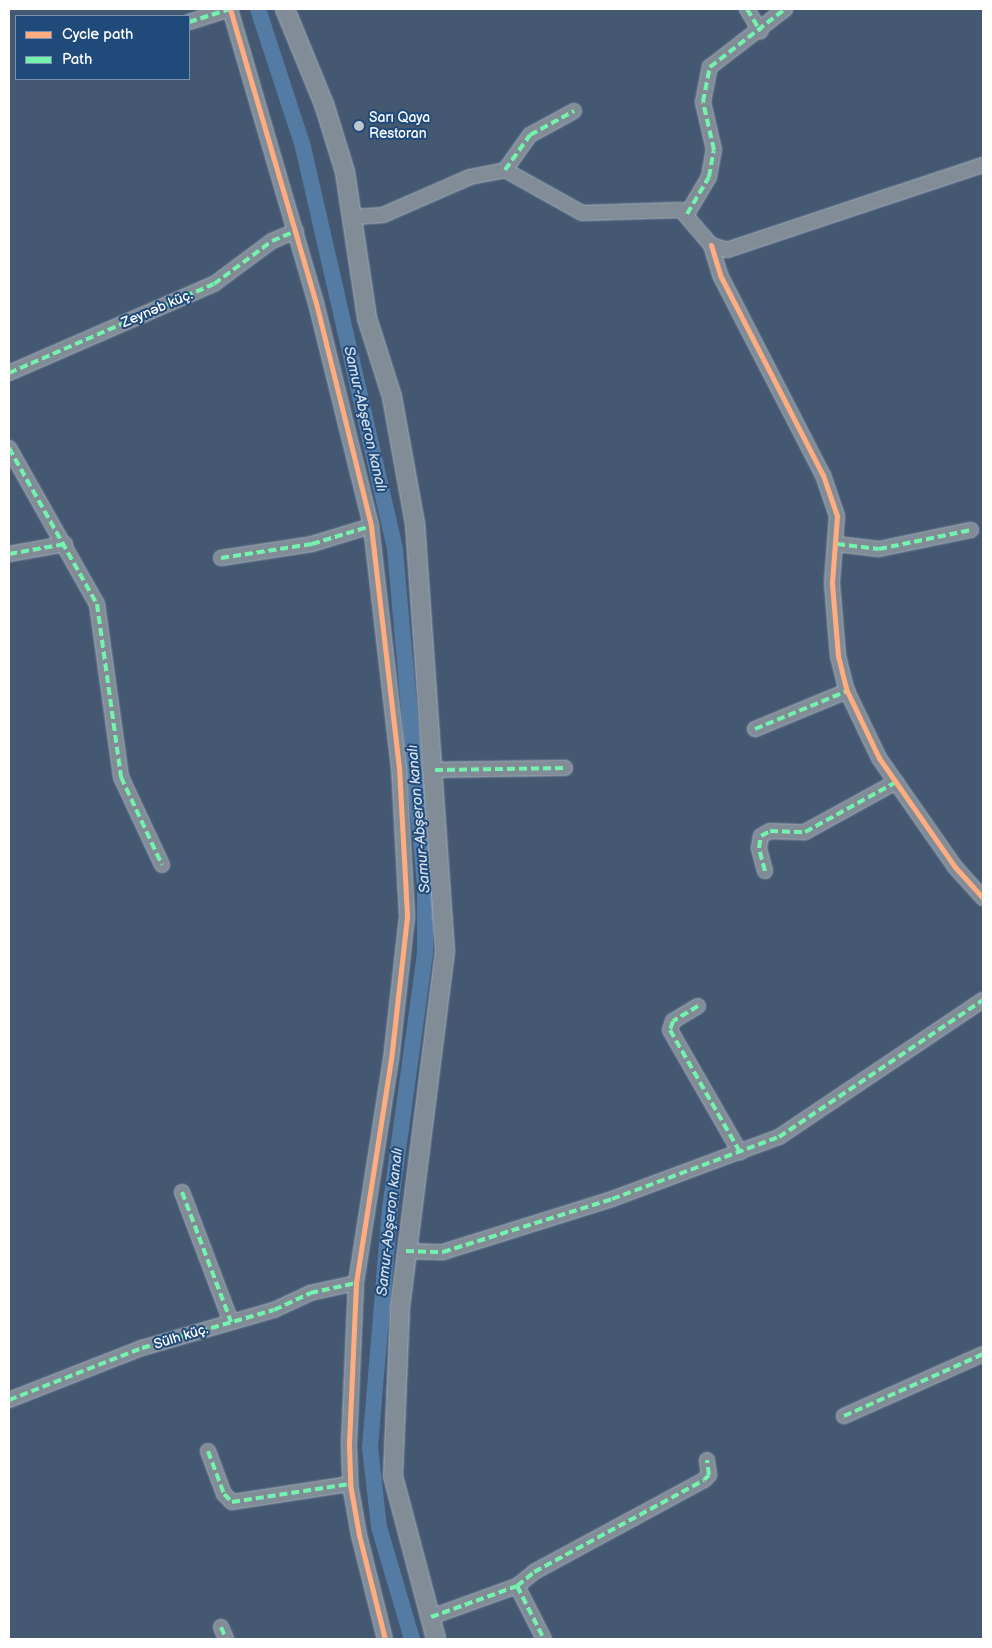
<!DOCTYPE html>
<html>
<head>
<meta charset="utf-8">
<style>
  body { margin:0 }
  #map { position:relative; width:992px; height:1648px; overflow:hidden; background:#445872; font-family:"Balsamiq Sans",sans-serif }
  div>[style] { position:absolute }
  .canal>* { height:16px; margin:-8px; padding:0 8px; transform-origin:8px; border-radius:8px; background:#537ba3 }
  .roads { filter:drop-shadow(0 0 1px #abb4c0) drop-shadow(0 0 1px #abb4c0) }
  .minor>* { height:14px; margin:-7px; padding:0 7px; transform-origin:7px; border-radius:7px; background:#828c97 }
  .tertiary>* { height:18px; margin:-9px; padding:0 9px; transform-origin:9px; border-radius:9px; background:#828c97 }
  .quiet>* { height:4px; margin-top:-2px; transform-origin:0; background:repeating-linear-gradient(90deg,#73f3ae 0 8px,transparent 0 12px) }
  .cycleway>* { height:5px; margin:-2.5px; padding:0 2.5px; transform-origin:2.5px; border-radius:2.5px; background:#ffac80 }
  .dots>* { width:14px; height:14px; translate:-50% -50%; box-sizing:border-box; border:2px solid #1f4a7a; border-radius:50% }
  span { translate:-50% -50%; white-space:nowrap; text-align:center; line-height:1.15; -webkit-text-stroke:4px #1f4a7a; paint-order:stroke }
  .poi-label { font-size:14px; color:#fff }
  .left { translate:0 -50%; text-align:left }
  .street-label { font-size:14px; color:#fff }
  .water-label { font-size:15px; color:#d4dfe9; font-style:italic }
  .frame { position:absolute; inset:0; border:10px solid #fff; pointer-events:none }
  .legend { position:absolute; left:15px; top:15px; width:175px; height:65px; box-sizing:border-box; background:#1f4a7a; border:1px solid #7992af; margin:0; padding:6px 9px; list-style:none; font-size:15px; color:#fff }
  .legend li { display:flex; align-items:center; gap:10px; height:25px }
  .legend b { width:25px; border:1px solid #7992af }
</style>
</head>
<body>
<div id="map">
  <div class="canal">
    <i style="left:258px;top:9px;width:145px;rotate:71.9deg"></i>
    <i style="left:303px;top:147px;width:413px;rotate:77.1deg"></i>
    <i style="left:395px;top:550px;width:334px;rotate:84.9deg"></i>
    <i style="left:425px;top:883px;width:70px;rotate:90deg"></i>
    <i style="left:425px;top:953px;width:258px;rotate:97.8deg"></i>
    <i style="left:390px;top:1209px;width:239px;rotate:94.8deg"></i>
    <i style="left:370px;top:1447px;width:81px;rotate:83.6deg"></i>
    <i style="left:379px;top:1527px;width:117px;rotate:73.6deg"></i>
  </div>
  <div class="roads">
    <div class="minor">
      <i style="left:230px;top:9px;width:306px;rotate:73.7deg"></i>
      <i style="left:316px;top:303px;width:230px;rotate:76.1deg"></i>
      <i style="left:371px;top:526px;width:243px;rotate:83.4deg"></i>
      <i style="left:399px;top:767px;width:150px;rotate:86.9deg"></i>
      <i style="left:407px;top:917px;width:143px;rotate:96.4deg"></i>
      <i style="left:391px;top:1059px;width:227px;rotate:98.9deg"></i>
      <i style="left:356px;top:1283px;width:163px;rotate:92.5deg"></i>
      <i style="left:349px;top:1446px;width:38px;rotate:88deg"></i>
      <i style="left:350px;top:1484px;width:52px;rotate:80deg"></i>
      <i style="left:359px;top:1535px;width:107px;rotate:76deg"></i>
      <i style="left:747px;top:9px;width:26px;rotate:59deg"></i>
      <i style="left:189px;top:22px;width:43px;rotate:-17.6deg"></i>
      <i style="left:505px;top:170px;width:43px;rotate:-54.5deg"></i>
      <i style="left:530px;top:135px;width:50px;rotate:-28.6deg"></i>
      <i style="left:687px;top:214px;width:43px;rotate:-59.3deg"></i>
      <i style="left:709px;top:177px;width:27px;rotate:-80deg"></i>
      <i style="left:714px;top:150px;width:49px;rotate:-102.9deg"></i>
      <i style="left:703px;top:102px;width:36px;rotate:-79deg"></i>
      <i style="left:710px;top:67px;width:95px;rotate:-37.7deg"></i>
      <i style="left:355px;top:217px;width:28px;rotate:-4deg"></i>
      <i style="left:383px;top:215px;width:95px;rotate:-23.6deg"></i>
      <i style="left:470px;top:177px;width:36px;rotate:-11deg"></i>
      <i style="left:505px;top:170px;width:88px;rotate:29.2deg"></i>
      <i style="left:582px;top:213px;width:99px;rotate:-1.7deg"></i>
      <i style="left:681px;top:210px;width:46px;rotate:49.4deg"></i>
      <i style="left:711px;top:245px;width:17px;rotate:17deg"></i>
      <i style="left:727px;top:250px;width:270px;rotate:-18.4deg"></i>
      <i style="left:711px;top:245px;width:31px;rotate:73deg"></i>
      <i style="left:720px;top:275px;width:225px;rotate:62.8deg"></i>
      <i style="left:823px;top:475px;width:43px;rotate:71.1deg"></i>
      <i style="left:837px;top:516px;width:67px;rotate:94.3deg"></i>
      <i style="left:832px;top:583px;width:73px;rotate:85.3deg"></i>
      <i style="left:838px;top:656px;width:36px;rotate:76deg"></i>
      <i style="left:847px;top:691px;width:74px;rotate:64.5deg"></i>
      <i style="left:879px;top:758px;width:133px;rotate:55.1deg"></i>
      <i style="left:955px;top:867px;width:42px;rotate:47.9deg"></i>
      <i style="left:9px;top:373px;width:223px;rotate:-23.5deg"></i>
      <i style="left:214px;top:284px;width:72px;rotate:-36.6deg"></i>
      <i style="left:272px;top:241px;width:26px;rotate:-23deg"></i>
      <i style="left:9px;top:448px;width:179px;rotate:60.6deg"></i>
      <i style="left:97px;top:604px;width:175px;rotate:82.1deg"></i>
      <i style="left:121px;top:777px;width:97px;rotate:65deg"></i>
      <i style="left:837px;top:544px;width:42px;rotate:6.8deg"></i>
      <i style="left:879px;top:549px;width:94px;rotate:-11.7deg"></i>
      <i style="left:9px;top:554px;width:57px;rotate:-10.1deg"></i>
      <i style="left:221px;top:558px;width:92px;rotate:-8.7deg"></i>
      <i style="left:312px;top:544px;width:62px;rotate:-17deg"></i>
      <i style="left:755px;top:729px;width:100px;rotate:-22.4deg"></i>
      <i style="left:435px;top:770px;width:130px;rotate:-0.9deg"></i>
      <i style="left:765px;top:871px;width:24px;rotate:-105deg"></i>
      <i style="left:759px;top:848px;width:12px;rotate:-81deg"></i>
      <i style="left:761px;top:836px;width:10px;rotate:-29deg"></i>
      <i style="left:770px;top:831px;width:35px;rotate:2deg"></i>
      <i style="left:805px;top:832px;width:104px;rotate:-28.8deg"></i>
      <i style="left:698px;top:1006px;width:29px;rotate:149deg"></i>
      <i style="left:673px;top:1021px;width:9px;rotate:108deg"></i>
      <i style="left:670px;top:1030px;width:141px;rotate:60.2deg"></i>
      <i style="left:182px;top:1192px;width:139px;rotate:69.3deg"></i>
      <i style="left:406px;top:1251px;width:37px;rotate:2deg"></i>
      <i style="left:443px;top:1252px;width:177px;rotate:-17.4deg"></i>
      <i style="left:612px;top:1199px;width:178px;rotate:-20.4deg"></i>
      <i style="left:779px;top:1137px;width:246px;rotate:-33.9deg"></i>
      <i style="left:9px;top:1400px;width:143px;rotate:-21.4deg"></i>
      <i style="left:142px;top:1348px;width:137px;rotate:-16.1deg"></i>
      <i style="left:274px;top:1310px;width:40px;rotate:-25deg"></i>
      <i style="left:310px;top:1293px;width:47px;rotate:-12.3deg"></i>
      <i style="left:844px;top:1416px;width:152px;rotate:-24deg"></i>
      <i style="left:208px;top:1451px;width:46px;rotate:69.6deg"></i>
      <i style="left:224px;top:1494px;width:11px;rotate:45deg"></i>
      <i style="left:232px;top:1502px;width:119px;rotate:-8.7deg"></i>
      <i style="left:517px;top:1586px;width:59px;rotate:63deg"></i>
      <i style="left:431px;top:1617px;width:91px;rotate:-19.8deg"></i>
      <i style="left:517px;top:1586px;width:22px;rotate:-39deg"></i>
      <i style="left:534px;top:1572px;width:193px;rotate:-28.4deg"></i>
      <i style="left:704px;top:1480px;width:7px;rotate:-45deg"></i>
      <i style="left:709px;top:1475px;width:15px;rotate:-98deg"></i>
      <i style="left:221px;top:1627px;width:13px;rotate:67deg"></i>
    </div>
    <div class="tertiary">
      <i style="left:285px;top:9px;width:103px;rotate:67.7deg"></i>
      <i style="left:324px;top:104px;width:71px;rotate:72.8deg"></i>
      <i style="left:345px;top:172px;width:148px;rotate:81.4deg"></i>
      <i style="left:367px;top:318px;width:83px;rotate:72.4deg"></i>
      <i style="left:392px;top:397px;width:128px;rotate:79.7deg"></i>
      <i style="left:415px;top:523px;width:429px;rotate:86deg"></i>
      <i style="left:445px;top:951px;width:361px;rotate:97.2deg"></i>
      <i style="left:400px;top:1309px;width:167px;rotate:92.4deg"></i>
      <i style="left:393px;top:1476px;width:169px;rotate:75.2deg"></i>
    </div>
  </div>
  <div class="quiet">
    <i style="left:747px;top:9px;width:26px;rotate:59deg"></i>
    <i style="left:189px;top:22px;width:43px;rotate:-17.6deg"></i>
    <i style="left:505px;top:170px;width:43px;rotate:-54.5deg"></i>
    <i style="left:530px;top:135px;width:50px;rotate:-28.6deg"></i>
    <i style="left:687px;top:214px;width:43px;rotate:-59.3deg"></i>
    <i style="left:709px;top:177px;width:27px;rotate:-80deg"></i>
    <i style="left:714px;top:150px;width:49px;rotate:-102.9deg"></i>
    <i style="left:703px;top:102px;width:36px;rotate:-79deg"></i>
    <i style="left:710px;top:67px;width:95px;rotate:-37.7deg"></i>
    <i style="left:9px;top:373px;width:223px;rotate:-23.5deg"></i>
    <i style="left:214px;top:284px;width:72px;rotate:-36.6deg"></i>
    <i style="left:272px;top:241px;width:26px;rotate:-23deg"></i>
    <i style="left:9px;top:448px;width:179px;rotate:60.6deg"></i>
    <i style="left:97px;top:604px;width:175px;rotate:82.1deg"></i>
    <i style="left:121px;top:777px;width:97px;rotate:65deg"></i>
    <i style="left:837px;top:544px;width:42px;rotate:6.8deg"></i>
    <i style="left:879px;top:549px;width:94px;rotate:-11.7deg"></i>
    <i style="left:9px;top:554px;width:57px;rotate:-10.1deg"></i>
    <i style="left:221px;top:558px;width:92px;rotate:-8.7deg"></i>
    <i style="left:312px;top:544px;width:62px;rotate:-17deg"></i>
    <i style="left:755px;top:729px;width:100px;rotate:-22.4deg"></i>
    <i style="left:435px;top:770px;width:130px;rotate:-0.9deg"></i>
    <i style="left:765px;top:871px;width:24px;rotate:-105deg"></i>
    <i style="left:759px;top:848px;width:12px;rotate:-81deg"></i>
    <i style="left:761px;top:836px;width:10px;rotate:-29deg"></i>
    <i style="left:770px;top:831px;width:35px;rotate:2deg"></i>
    <i style="left:805px;top:832px;width:104px;rotate:-28.8deg"></i>
    <i style="left:698px;top:1006px;width:29px;rotate:149deg"></i>
    <i style="left:673px;top:1021px;width:9px;rotate:108deg"></i>
    <i style="left:670px;top:1030px;width:141px;rotate:60.2deg"></i>
    <i style="left:182px;top:1192px;width:139px;rotate:69.3deg"></i>
    <i style="left:406px;top:1251px;width:37px;rotate:2deg"></i>
    <i style="left:443px;top:1252px;width:177px;rotate:-17.4deg"></i>
    <i style="left:612px;top:1199px;width:178px;rotate:-20.4deg"></i>
    <i style="left:779px;top:1137px;width:246px;rotate:-33.9deg"></i>
    <i style="left:9px;top:1400px;width:143px;rotate:-21.4deg"></i>
    <i style="left:142px;top:1348px;width:137px;rotate:-16.1deg"></i>
    <i style="left:274px;top:1310px;width:40px;rotate:-25deg"></i>
    <i style="left:310px;top:1293px;width:47px;rotate:-12.3deg"></i>
    <i style="left:844px;top:1416px;width:152px;rotate:-24deg"></i>
    <i style="left:208px;top:1451px;width:46px;rotate:69.6deg"></i>
    <i style="left:224px;top:1494px;width:11px;rotate:45deg"></i>
    <i style="left:232px;top:1502px;width:119px;rotate:-8.7deg"></i>
    <i style="left:517px;top:1586px;width:59px;rotate:63deg"></i>
    <i style="left:431px;top:1617px;width:91px;rotate:-19.8deg"></i>
    <i style="left:517px;top:1586px;width:22px;rotate:-39deg"></i>
    <i style="left:534px;top:1572px;width:193px;rotate:-28.4deg"></i>
    <i style="left:704px;top:1480px;width:7px;rotate:-45deg"></i>
    <i style="left:709px;top:1475px;width:15px;rotate:-98deg"></i>
    <i style="left:221px;top:1627px;width:13px;rotate:67deg"></i>
  </div>
  <div class="cycleway">
    <i style="left:230px;top:9px;width:306px;rotate:73.7deg"></i>
    <i style="left:316px;top:303px;width:230px;rotate:76.1deg"></i>
    <i style="left:371px;top:526px;width:243px;rotate:83.4deg"></i>
    <i style="left:399px;top:767px;width:150px;rotate:86.9deg"></i>
    <i style="left:407px;top:917px;width:143px;rotate:96.4deg"></i>
    <i style="left:391px;top:1059px;width:227px;rotate:98.9deg"></i>
    <i style="left:356px;top:1283px;width:163px;rotate:92.5deg"></i>
    <i style="left:349px;top:1446px;width:38px;rotate:88deg"></i>
    <i style="left:350px;top:1484px;width:52px;rotate:80deg"></i>
    <i style="left:359px;top:1535px;width:107px;rotate:76deg"></i>
    <i style="left:711px;top:245px;width:31px;rotate:73deg"></i>
    <i style="left:720px;top:275px;width:225px;rotate:62.8deg"></i>
    <i style="left:823px;top:475px;width:43px;rotate:71.1deg"></i>
    <i style="left:837px;top:516px;width:67px;rotate:94.3deg"></i>
    <i style="left:832px;top:583px;width:73px;rotate:85.3deg"></i>
    <i style="left:838px;top:656px;width:36px;rotate:76deg"></i>
    <i style="left:847px;top:691px;width:74px;rotate:64.5deg"></i>
    <i style="left:879px;top:758px;width:133px;rotate:55.1deg"></i>
    <i style="left:955px;top:867px;width:42px;rotate:47.9deg"></i>
  </div>
  <div class="dots">
    <i style="left:359px;top:126px;background:#bec5ce"></i>
  </div>
  <div class="poi-label">
    <span class="left" style="left:369px;top:126px">Sarı Qaya<br>Restoran</span>
  </div>
  <div class="street-label">
    <span style="left:157px;top:309px;rotate:-23deg">Zeynəb küç.</span>
    <span style="left:181px;top:1337px;rotate:-17deg">Sülh küç.</span>
  </div>
  <div class="water-label">
    <span style="left:365px;top:419px;rotate:77deg">Samur-Abşeron kanalı</span>
    <span style="left:419px;top:819px;rotate:-95deg">Samur-Abşeron kanalı</span>
    <span style="left:390px;top:1222px;rotate:-84deg">Samur-Abşeron kanalı</span>
  </div>
  <div class="frame"></div>
  <ul class="legend">
  <li><b style="height:6px;background:#ffac80"></b>Cycle path</li>
  <li><b style="height:6px;background:#73f3ae"></b>Path</li>
  </ul>
</div>
</body>
</html>
